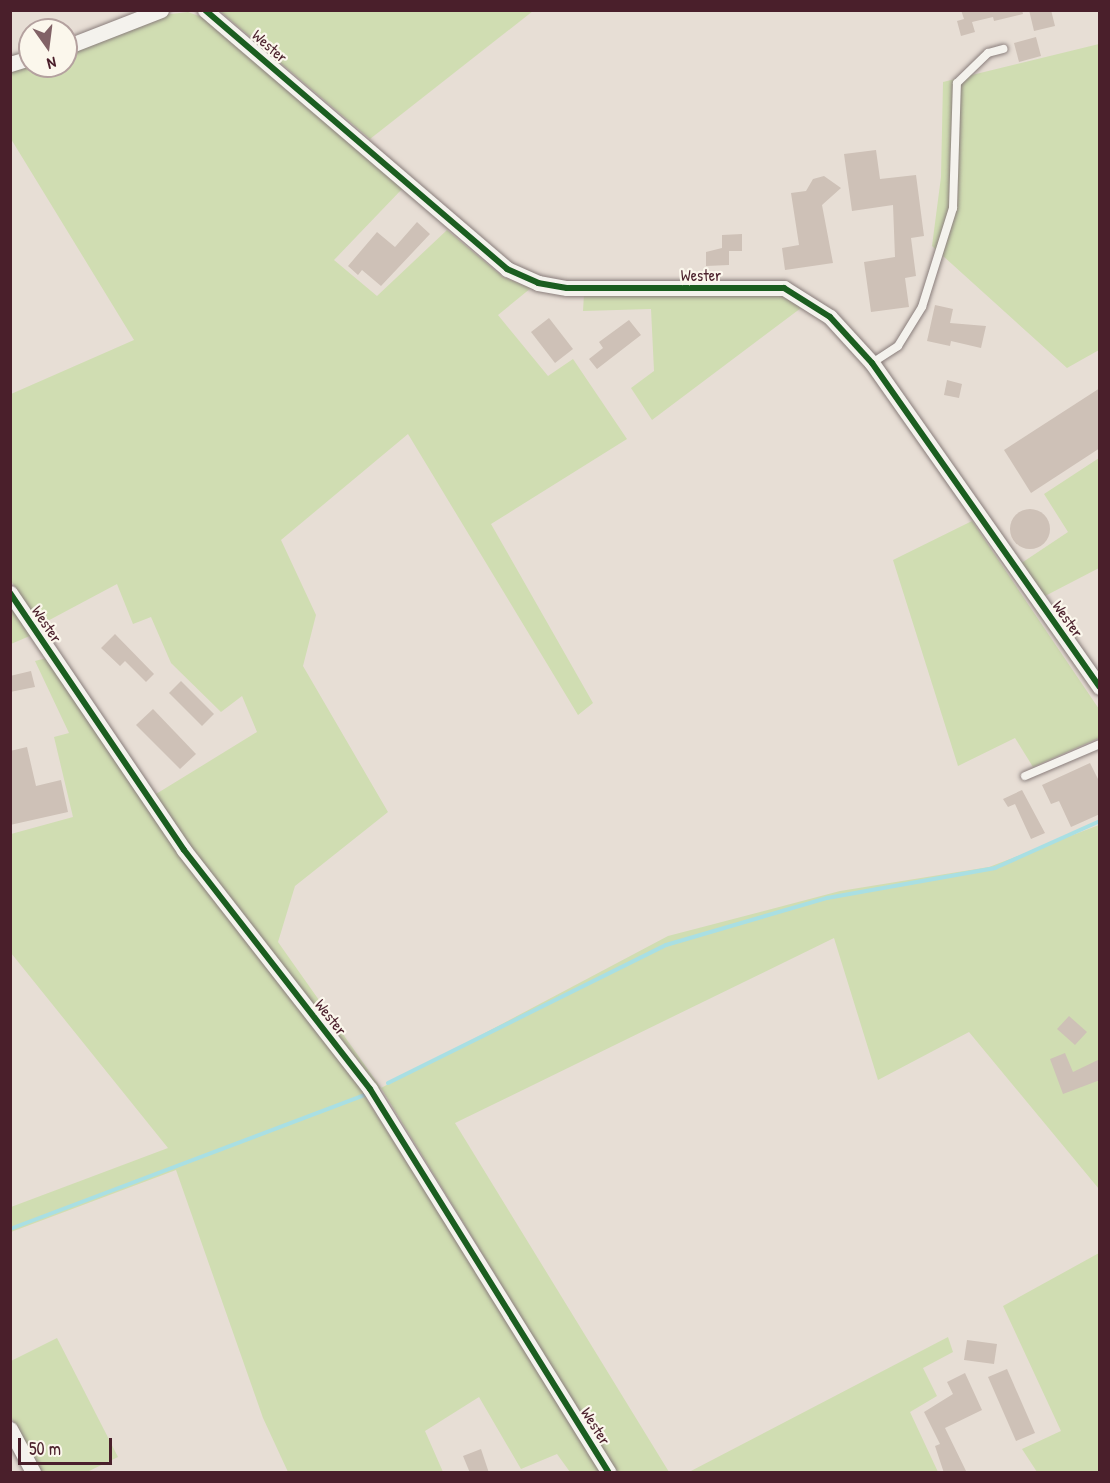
<!DOCTYPE html>
<html>
<head>
<meta charset="utf-8">
<style>
  body { margin:0 }
  #map { position:relative; width:1110px; height:1483px; overflow:hidden; background:#e7ded5; font-family:"Patrick Hand",sans-serif }
  div>[style] { position:absolute }
  .green>* { inset:0; background:#d0ddb2 }
  .stream>* { height:4px; margin:-2px; padding:0 2px; transform-origin:2px; border-radius:2px; background:#a9dfe3 }
  .building>* { inset:0; background:#cec1b7 }
  .round { border-radius:50% }
  .roads { filter:drop-shadow(0 0 2px #897d7b) drop-shadow(0 0 2px #897d7b) }
  .service>* { height:8px; margin:-4px; padding:0 4px; transform-origin:4px; border-radius:4px; background:#f4f2ed }
  .minor>* { height:15px; margin:-7.5px; padding:0 7.5px; transform-origin:7.5px; border-radius:7.5px; background:#f4f2ed }
  .cycleway>* { height:6px; margin:-3px; padding:0 3px; transform-origin:3px; border-radius:3px; background:#1b5e20 }
  span { translate:-50% -50%; white-space:nowrap; text-align:center; line-height:1.15; -webkit-text-stroke:4.5px #fbf7ec; paint-order:stroke }
  .street-label { font-size:16px; color:#4a1f2b }
  .frame { position:absolute; inset:0; border:12px solid #4a1f2b; pointer-events:none }
  .north { position:absolute; left:18px; top:18px; width:60px; height:60px; box-sizing:border-box; background:#fbf7ec; border:2px solid #b4a19f; border-radius:50%; rotate:166deg; font-size:16px; font-weight:700; line-height:24px; text-align:center; color:#4a1f2b }
  .north::after { content:''; display:block; margin:auto; width:21px; height:27px; background:#816266; clip-path:polygon(50% 0,100% 100%,50% 72%,0 100%) }
  .scale { position:absolute; left:18px; top:1438px; width:94px; height:27px; box-sizing:border-box; border:3px solid #4a1f2b; border-top:0; padding-left:8px; font-size:18px; line-height:21px; white-space:nowrap; color:#4a1f2b; -webkit-text-stroke:4px #fbf7ec; paint-order:stroke }
</style>
</head>
<body>
<div id="map">
  <div class="green">
    <i style="clip-path:polygon(224px 10px,533px 10px,533px 11px,370px 139px,221px 12px)"></i>
    <i style="clip-path:polygon(evenodd,188px 12px,207px 19px,403px 188px,334px 260px,377px 296px,447px 230px,503px 277px,531px 288px,498px 315px,548px 376px,573px 359px,627px 439px,491px 524px,593px 703px,578px 715px,408px 434px,281px 540px,316px 615px,303px 666px,388px 812px,295px 886px,278px 942px,381px 1088px,668px 936px,840px 891px,989px 867px,1099px 825px,1099px 1189px,969px 1032px,878px 1080px,834px 938px,455px 1123px,669px 1472px,570px 1472px,557px 1454px,521px 1469px,479px 1397px,425px 1431px,443px 1472px,288px 1472px,263px 1418px,176px 1170px,11px 1232px,11px 1207px,168px 1148px,11px 953px,11px 834px,73px 817px,54px 737px,69px 733px,35px 661px,46px 658px,143px 802px,257px 732px,242px 696px,221px 712px,171px 663px,151px 617px,133px 624px,117px 584px,40px 625px,11px 581px,11px 394px,134px 340px,11px 139px,11px 70px,30px 64px,66px 66px,66px 54px,163px 15px,188px 12px,381px 1088px,513px 1304px,501px 1311px,364px 1095px,381px 1088px)"></i>
    <i style="clip-path:polygon(1099px 44px,1099px 350px,1067px 368px,932px 246px,941px 177px,943px 82px)"></i>
    <i style="clip-path:polygon(584px 294px,780px 295px,801px 308px,652px 420px,631px 388px,654px 371px,651px 309px,583px 311px)"></i>
    <i style="clip-path:polygon(1099px 458px,1099px 568px,1045px 596px,1020px 564px,1068px 532px,1044px 494px)"></i>
    <i style="clip-path:polygon(972px 521px,1099px 709px,1099px 738px,1033px 767px,1015px 738px,958px 766px,893px 560px)"></i>
    <i style="clip-path:polygon(10px 606px,32px 635px,11px 644px,10px 644px)"></i>
    <i style="clip-path:polygon(1099px 1253px,1099px 1472px,1037px 1472px,1022px 1449px,1061px 1431px,1003px 1306px)"></i>
    <i style="clip-path:polygon(948px 1337px,953px 1352px,923px 1368px,937px 1396px,910px 1412px,938px 1472px,689px 1472px)"></i>
    <i style="clip-path:polygon(57px 1338px,118px 1457px,87px 1472px,40px 1472px,11px 1417px,11px 1361px)"></i>
  </div>
  <div class="stream">
    <i style="left:388px;top:1083px;width:310px;rotate:-26.4deg"></i>
    <i style="left:666px;top:945px;width:168px;rotate:-16.3deg"></i>
    <i style="left:827px;top:898px;width:171px;rotate:-10.1deg"></i>
    <i style="left:995px;top:868px;width:115px;rotate:-24.1deg"></i>
    <i style="left:10px;top:1229px;width:383px;rotate:-20.7deg"></i>
  </div>
  <div class="building">
    <i style="clip-path:polygon(961px 10px,1022px 10px,1023px 14px,994px 21px,993px 17px,972px 22px,975px 32px,961px 36px,957px 21px,964px 19px)"></i>
    <i style="clip-path:polygon(1029px 10px,1051px 10px,1055px 26px,1034px 31px)"></i>
    <i style="clip-path:polygon(1036px 37px,1041px 56px,1019px 62px,1014px 43px)"></i>
    <i style="clip-path:polygon(876px 150px,880px 179px,916px 175px,924px 236px,911px 238px,916px 276px,905px 278px,909px 307px,871px 312px,864px 262px,895px 257px,893px 205px,852px 211px,844px 154px)"></i>
    <i style="clip-path:polygon(824px 176px,841px 188px,822px 205px,833px 263px,785px 270px,782px 248px,799px 245px,791px 193px,806px 191px,813px 179px)"></i>
    <i style="clip-path:polygon(417px 222px,430px 234px,381px 286px,362px 270px,358px 275px,348px 266px,377px 232px,395px 247px)"></i>
    <i style="clip-path:polygon(742px 234px,742px 251px,729px 251px,729px 265px,706px 266px,706px 252px,722px 248px,722px 235px)"></i>
    <i style="clip-path:polygon(935px 305px,953px 309px,950px 323px,986px 326px,981px 348px,951px 341px,950px 346px,927px 341px)"></i>
    <i style="clip-path:polygon(549px 318px,573px 349px,555px 363px,531px 332px)"></i>
    <i style="clip-path:polygon(629px 320px,641px 335px,597px 369px,589px 359px,603px 348px,599px 342px)"></i>
    <i style="clip-path:polygon(947px 380px,962px 384px,959px 398px,944px 395px)"></i>
    <i style="clip-path:polygon(1100px 388px,1100px 448px,1031px 493px,1004px 450px)"></i>
    <i class="round" style="left:1010px;top:509px;width:40px;height:40px"></i>
    <i style="clip-path:polygon(115px 634px,154px 674px,146px 682px,125px 661px,120px 666px,101px 648px)"></i>
    <i style="clip-path:polygon(31px 671px,35px 687px,10px 692px,10px 676px)"></i>
    <i style="clip-path:polygon(181px 681px,214px 714px,202px 726px,169px 693px)"></i>
    <i style="clip-path:polygon(153px 709px,196px 754px,180px 769px,136px 725px)"></i>
    <i style="clip-path:polygon(27px 747px,36px 786px,61px 780px,68px 812px,10px 825px,10px 751px)"></i>
    <i style="clip-path:polygon(1090px 763px,1100px 783px,1100px 814px,1071px 827px,1059px 801px,1051px 804px,1042px 785px)"></i>
    <i style="clip-path:polygon(1022px 790px,1045px 833px,1031px 839px,1015px 804px,1008px 807px,1003px 799px)"></i>
    <i style="clip-path:polygon(1069px 1016px,1087px 1032px,1075px 1045px,1057px 1029px)"></i>
    <i style="clip-path:polygon(1065px 1053px,1073px 1072px,1100px 1059px,1100px 1080px,1063px 1094px,1050px 1059px)"></i>
    <i style="clip-path:polygon(967px 1340px,997px 1344px,994px 1364px,964px 1360px)"></i>
    <i style="clip-path:polygon(1007px 1369px,1035px 1433px,1016px 1441px,988px 1377px)"></i>
    <i style="clip-path:polygon(965px 1373px,982px 1410px,945px 1428px,967px 1473px,944px 1473px,935px 1446px,940px 1444px,924px 1412px,953px 1394px,947px 1382px)"></i>
    <i style="clip-path:polygon(481px 1449px,489px 1473px,470px 1473px,463px 1456px)"></i>
  </div>
  <div class="roads">
    <div class="service">
      <i style="left:872px;top:363px;width:31px;rotate:-33deg"></i>
      <i style="left:898px;top:346px;width:46px;rotate:-58.4deg"></i>
      <i style="left:922px;top:307px;width:104px;rotate:-72.6deg"></i>
      <i style="left:953px;top:208px;width:125px;rotate:-88.2deg"></i>
      <i style="left:957px;top:83px;width:43px;rotate:-44.1deg"></i>
      <i style="left:988px;top:53px;width:16px;rotate:-15deg"></i>
      <i style="left:1025px;top:776px;width:82px;rotate:-23.1deg"></i>
    </div>
    <div class="minor">
      <i style="left:205px;top:10px;width:398px;rotate:40.6deg"></i>
      <i style="left:507px;top:269px;width:34px;rotate:24deg"></i>
      <i style="left:538px;top:283px;width:29px;rotate:10deg"></i>
      <i style="left:567px;top:288px;width:217px"></i>
      <i style="left:784px;top:288px;width:54px;rotate:32.2deg"></i>
      <i style="left:830px;top:317px;width:62px;rotate:47.6deg"></i>
      <i style="left:872px;top:363px;width:396px;rotate:54.9deg"></i>
      <i style="left:66px;top:47px;width:102px;rotate:-21.3deg"></i>
      <i style="left:10px;top:64px;width:21px;rotate:-17deg"></i>
      <i style="left:10px;top:593px;width:310px;rotate:55.9deg"></i>
      <i style="left:184px;top:850px;width:303px;rotate:52.1deg"></i>
      <i style="left:370px;top:1089px;width:451px;rotate:58.1deg"></i>
      <i style="left:10px;top:1429px;width:49px;rotate:61.9deg"></i>
    </div>
  </div>
  <div class="cycleway">
    <i style="left:205px;top:10px;width:398px;rotate:40.6deg"></i>
    <i style="left:507px;top:269px;width:34px;rotate:24deg"></i>
    <i style="left:538px;top:283px;width:29px;rotate:10deg"></i>
    <i style="left:567px;top:288px;width:217px"></i>
    <i style="left:784px;top:288px;width:54px;rotate:32.2deg"></i>
    <i style="left:830px;top:317px;width:62px;rotate:47.6deg"></i>
    <i style="left:872px;top:363px;width:396px;rotate:54.9deg"></i>
    <i style="left:10px;top:593px;width:310px;rotate:55.9deg"></i>
    <i style="left:184px;top:850px;width:303px;rotate:52.1deg"></i>
    <i style="left:370px;top:1089px;width:451px;rotate:58.1deg"></i>
  </div>
  <div class="street-label">
    <span style="left:270px;top:46px;rotate:41deg">Wester</span>
    <span style="left:701px;top:275px">Wester</span>
    <span style="left:1068px;top:619px;rotate:55deg">Wester</span>
    <span style="left:47px;top:624px;rotate:56deg">Wester</span>
    <span style="left:331px;top:1017px;rotate:52deg">Wester</span>
    <span style="left:596px;top:1426px;rotate:58deg">Wester</span>
  </div>
  <div class="frame"></div>
  <div class="north">N</div>
  <div class="scale">50 m</div>
</div>
</body>
</html>
